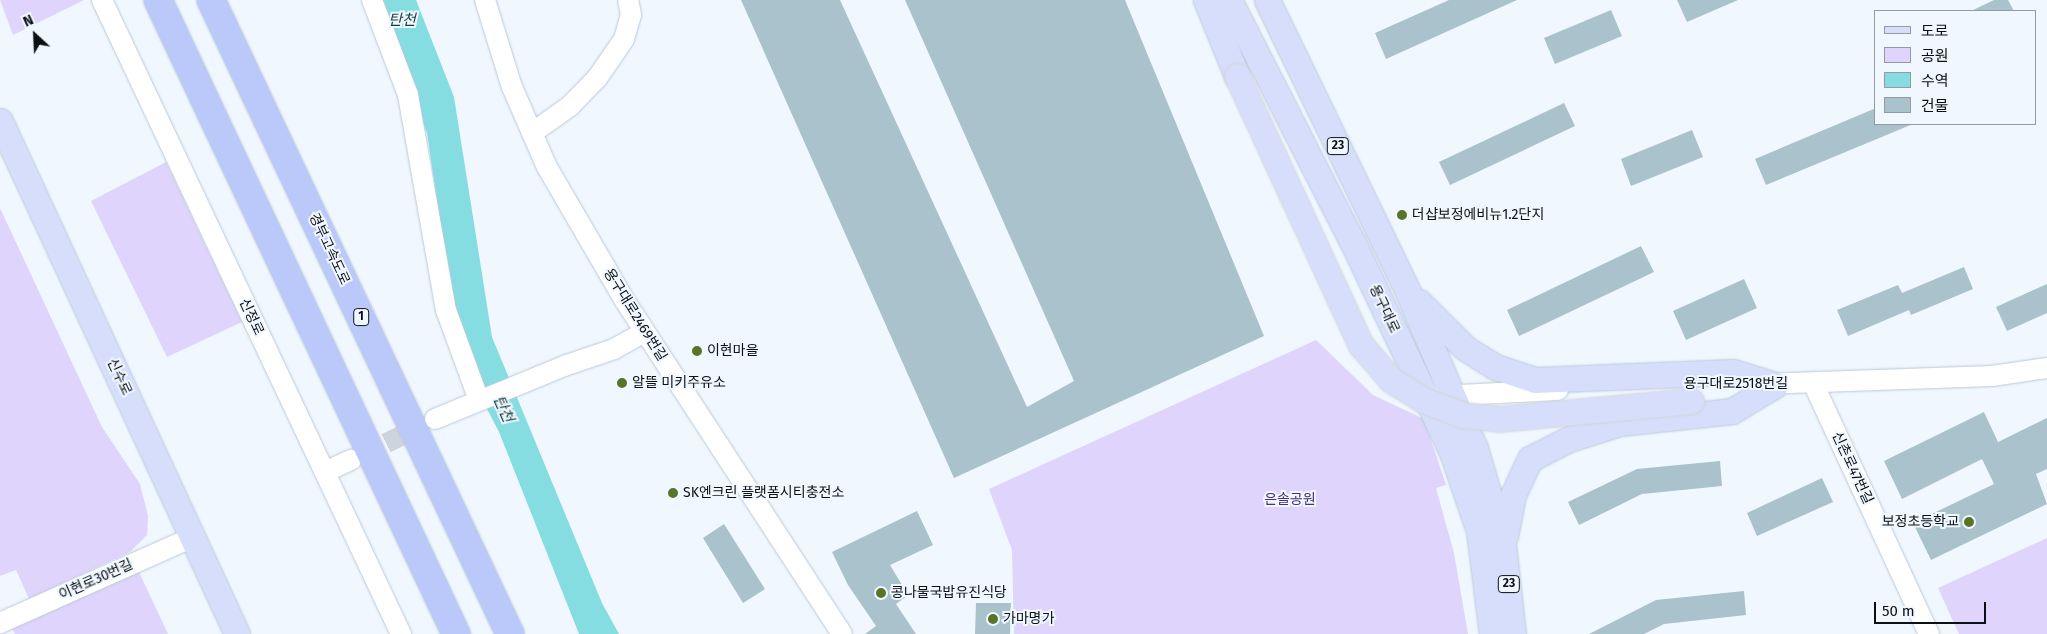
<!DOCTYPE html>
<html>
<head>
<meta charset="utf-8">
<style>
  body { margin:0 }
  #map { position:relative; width:2047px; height:634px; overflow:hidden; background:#f0f7fe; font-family:"Fira Sans","Noto Sans KR",sans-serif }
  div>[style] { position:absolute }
  .green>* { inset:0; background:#dfd4fb }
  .water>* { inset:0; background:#85dde2 }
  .building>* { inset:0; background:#aac2cc }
  .minor-tunnel>* { height:20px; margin-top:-10px; transform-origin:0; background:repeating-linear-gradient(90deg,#ced4db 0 20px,transparent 0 30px) }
  .roads { filter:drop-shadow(0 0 1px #b9c9da) drop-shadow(0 0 1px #b9c9da) }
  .minor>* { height:20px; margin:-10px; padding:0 10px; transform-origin:10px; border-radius:10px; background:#fff }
  .major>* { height:25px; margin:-12.5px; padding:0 12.5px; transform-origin:12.5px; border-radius:12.5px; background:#d6defc }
  .highway>* { height:28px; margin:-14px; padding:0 14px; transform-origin:14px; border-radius:14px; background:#bbc8fa }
  .bridges { filter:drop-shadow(0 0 1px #d3d4d5) drop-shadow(0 0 1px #d3d4d5) }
  .major-bridge>* { height:25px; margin:-12.5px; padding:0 12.5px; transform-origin:12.5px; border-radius:12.5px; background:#d6defc }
  .dots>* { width:14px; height:14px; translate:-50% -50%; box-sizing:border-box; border:2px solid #f0f7fe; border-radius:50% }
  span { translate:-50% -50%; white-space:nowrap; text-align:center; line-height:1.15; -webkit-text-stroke:4px #f0f7fe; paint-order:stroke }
  .shield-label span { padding:1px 4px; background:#f0f7fe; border:1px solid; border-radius:4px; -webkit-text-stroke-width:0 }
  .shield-label { font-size:12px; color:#0b1016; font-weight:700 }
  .poi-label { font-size:14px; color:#0b1016 }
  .left { translate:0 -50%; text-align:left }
  .right { translate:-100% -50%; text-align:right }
  .street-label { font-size:14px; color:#0b1016 }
  .park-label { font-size:14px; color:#4a3076 }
  .water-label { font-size:15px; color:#153f41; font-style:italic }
  .legend { position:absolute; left:1874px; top:10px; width:162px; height:115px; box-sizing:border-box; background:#f0f7fe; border:1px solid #949ba1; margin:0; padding:6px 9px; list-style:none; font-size:15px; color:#0b1016 }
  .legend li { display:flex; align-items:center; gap:10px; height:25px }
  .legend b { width:25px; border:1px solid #949ba1 }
  .north { position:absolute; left:10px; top:10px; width:50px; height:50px; -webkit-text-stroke:4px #f0f7fe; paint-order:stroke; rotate:335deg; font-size:14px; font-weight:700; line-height:20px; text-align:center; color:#0b1016 }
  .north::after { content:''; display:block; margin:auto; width:18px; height:22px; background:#0b1016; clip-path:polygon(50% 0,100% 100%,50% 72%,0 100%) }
  .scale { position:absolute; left:1874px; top:602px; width:112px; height:22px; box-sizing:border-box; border:2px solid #0b1016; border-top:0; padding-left:6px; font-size:15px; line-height:18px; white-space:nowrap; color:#0b1016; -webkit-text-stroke:4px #f0f7fe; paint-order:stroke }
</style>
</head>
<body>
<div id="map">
  <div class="green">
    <i style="clip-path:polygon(0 0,84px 0,13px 35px)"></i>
    <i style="clip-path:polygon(166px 162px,242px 322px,167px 357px,91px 201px)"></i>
    <i style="clip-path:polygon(0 208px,102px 427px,140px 484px,148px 516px,147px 535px,130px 552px,29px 599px,16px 570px,0 576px)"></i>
    <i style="clip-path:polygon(1316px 340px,1373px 395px,1424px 419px,1446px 485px,1436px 488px,1454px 553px,1468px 634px,1014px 634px,1012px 550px,989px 489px)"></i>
    <i style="clip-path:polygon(2047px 538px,2047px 634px,1959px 634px,1938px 588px)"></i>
    <i style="clip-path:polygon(138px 570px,168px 634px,15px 634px,11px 627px)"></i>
  </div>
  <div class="water">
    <i style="clip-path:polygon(371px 0,416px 0,454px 97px,492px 337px,602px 603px,619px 634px,579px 634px,499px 432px,460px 357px,427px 133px)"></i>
  </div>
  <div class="building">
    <i style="clip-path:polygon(741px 0,840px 0,1027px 407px,1074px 381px,905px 0,1125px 0,1264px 336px,954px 478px)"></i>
    <i style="clip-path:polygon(1449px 0,1517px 0,1386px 59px,1375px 33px)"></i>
    <i style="clip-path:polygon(1677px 0,1738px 0,1687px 22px)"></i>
    <i style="clip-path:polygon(1994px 0,2008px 0,2014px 11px,1971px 11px)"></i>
    <i style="clip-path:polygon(1611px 10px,1622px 36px,1555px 64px,1544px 38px)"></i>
    <i style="clip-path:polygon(1564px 103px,1575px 126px,1450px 185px,1439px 162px)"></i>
    <i style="clip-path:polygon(1876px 108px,1876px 124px,1913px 124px,1766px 185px,1755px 159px)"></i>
    <i style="clip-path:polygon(1692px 130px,1703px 157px,1631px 186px,1621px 159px)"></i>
    <i style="clip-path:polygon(1641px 246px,1654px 272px,1519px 336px,1507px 310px)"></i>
    <i style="clip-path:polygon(1964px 267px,1973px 289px,1911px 315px,1909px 310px,1848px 336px,1837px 310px,1898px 285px,1902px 293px)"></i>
    <i style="clip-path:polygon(1744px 279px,1757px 308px,1686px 340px,1673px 311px)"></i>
    <i style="clip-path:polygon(2047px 284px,2047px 313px,2007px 331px,1996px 307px)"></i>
    <i style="clip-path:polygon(1984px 412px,1998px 442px,2047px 418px,2047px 469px,2036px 474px,2047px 504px,1931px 560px,1913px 523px,1994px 484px,1982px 459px,1902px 499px,1884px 461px)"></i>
    <i style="clip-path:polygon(1720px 461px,1722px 486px,1642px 494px,1579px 525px,1568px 502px,1637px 469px)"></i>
    <i style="clip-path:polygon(1822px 478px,1833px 502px,1757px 536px,1747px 513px)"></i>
    <i style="clip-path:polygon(917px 511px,933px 545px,890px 565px,908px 595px,896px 604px,916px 634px,865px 634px,876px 626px,848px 585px,832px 552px)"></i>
    <i style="clip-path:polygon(724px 524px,765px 589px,743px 603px,703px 538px)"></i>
    <i style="clip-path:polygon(1744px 591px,1746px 615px,1664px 624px,1644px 634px,1589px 634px,1656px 600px)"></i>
    <i style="clip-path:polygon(976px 603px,1011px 603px,1010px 634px,975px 634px)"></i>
  </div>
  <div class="minor-tunnel">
    <i style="left:359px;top:456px;width:74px;rotate:-25.5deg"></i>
  </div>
  <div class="roads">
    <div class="minor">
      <i style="left:102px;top:0;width:701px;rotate:64.75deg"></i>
      <i style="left:372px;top:0;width:102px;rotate:69.2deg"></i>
      <i style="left:408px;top:95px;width:218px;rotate:80deg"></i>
      <i style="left:446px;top:310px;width:96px;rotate:69.9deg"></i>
      <i style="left:485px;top:0;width:91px;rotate:72.8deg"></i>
      <i style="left:512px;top:87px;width:87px;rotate:66.4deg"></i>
      <i style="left:547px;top:167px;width:155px;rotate:59.8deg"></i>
      <i style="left:625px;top:301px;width:397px;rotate:56.9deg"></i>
      <i style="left:532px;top:133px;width:47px;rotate:-35.4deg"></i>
      <i style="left:570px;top:106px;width:40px;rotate:-46deg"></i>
      <i style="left:598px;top:77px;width:46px;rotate:-55.6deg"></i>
      <i style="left:624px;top:39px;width:25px;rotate:-74deg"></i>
      <i style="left:631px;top:15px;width:15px;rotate:-101deg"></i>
      <i style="left:1813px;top:383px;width:277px;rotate:65.2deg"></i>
      <i style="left:1762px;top:384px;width:230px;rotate:-2deg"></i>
      <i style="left:1992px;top:376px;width:56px;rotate:-8.3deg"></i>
      <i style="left:1440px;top:396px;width:118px;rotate:-2.9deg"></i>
      <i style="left:435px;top:419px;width:139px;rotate:-22.3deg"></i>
      <i style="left:564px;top:366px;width:53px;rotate:-18.8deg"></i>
      <i style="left:614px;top:349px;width:35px;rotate:-29deg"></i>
      <i style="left:325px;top:472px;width:29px;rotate:-25deg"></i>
      <i style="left:0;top:623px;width:211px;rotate:-24deg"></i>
    </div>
    <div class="major">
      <i style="left:1206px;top:0;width:82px;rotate:67.8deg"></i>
      <i style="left:1229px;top:0;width:273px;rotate:63deg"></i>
      <i style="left:1353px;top:243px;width:231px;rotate:64.7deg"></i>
      <i style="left:1452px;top:452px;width:83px;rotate:71.1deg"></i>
      <i style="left:1479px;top:531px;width:104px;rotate:82.8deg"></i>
      <i style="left:1267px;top:0;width:324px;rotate:64.2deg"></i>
      <i style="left:1408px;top:292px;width:170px;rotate:66.8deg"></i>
      <i style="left:1475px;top:448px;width:100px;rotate:73.7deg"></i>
      <i style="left:1503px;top:544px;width:91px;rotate:83.7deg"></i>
      <i style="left:0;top:121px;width:565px;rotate:65.2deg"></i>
      <i style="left:1419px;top:302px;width:65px;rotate:45deg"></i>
      <i style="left:1465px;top:348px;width:36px;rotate:32deg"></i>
      <i style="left:1496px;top:367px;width:41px;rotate:18.4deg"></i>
      <i style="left:1535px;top:380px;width:198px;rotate:-2.3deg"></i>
      <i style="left:1733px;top:372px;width:44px;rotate:17.2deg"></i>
      <i style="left:1505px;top:536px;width:42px;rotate:-79deg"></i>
      <i style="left:1513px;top:495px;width:40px;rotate:-65deg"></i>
      <i style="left:1530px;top:459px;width:44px;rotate:-27.1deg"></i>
      <i style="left:1569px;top:439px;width:53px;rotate:-17.4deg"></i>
      <i style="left:1620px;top:423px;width:113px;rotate:-6.1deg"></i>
      <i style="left:1732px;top:411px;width:50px;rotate:-31.2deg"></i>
    </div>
    <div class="highway">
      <i style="left:158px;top:0;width:701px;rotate:64.82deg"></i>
      <i style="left:211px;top:0;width:701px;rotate:64.75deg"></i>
    </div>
  </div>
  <div class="bridges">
    <div class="major-bridge">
      <i style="left:1237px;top:76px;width:296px;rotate:65.3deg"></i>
      <i style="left:1361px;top:345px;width:46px;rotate:49.4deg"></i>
      <i style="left:1391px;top:380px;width:38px;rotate:32deg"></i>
      <i style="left:1423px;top:400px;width:43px;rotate:20.6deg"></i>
      <i style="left:1463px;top:415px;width:37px;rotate:6deg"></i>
      <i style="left:1500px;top:419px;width:192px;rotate:-5.4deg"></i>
    </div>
  </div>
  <div class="dots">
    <i style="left:1402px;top:215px;background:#577428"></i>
    <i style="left:697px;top:351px;background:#577428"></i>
    <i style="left:622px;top:383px;background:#577428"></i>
    <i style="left:673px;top:493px;background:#577428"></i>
    <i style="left:1969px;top:522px;background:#577428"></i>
    <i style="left:881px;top:593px;background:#577428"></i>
    <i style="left:993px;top:619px;background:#577428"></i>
  </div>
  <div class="shield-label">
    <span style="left:1338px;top:146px">23</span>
    <span style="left:361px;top:317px">1</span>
    <span style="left:1509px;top:584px">23</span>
  </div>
  <div class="poi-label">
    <span class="left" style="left:1412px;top:215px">더샵보정에비뉴1.2단지</span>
    <span class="left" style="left:707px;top:351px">이현마을</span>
    <span class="left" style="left:632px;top:383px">알뜰 미키주유소</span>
    <span class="left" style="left:683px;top:493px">SK엔크린 플랫폼시티충전소</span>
    <span class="right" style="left:1959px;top:522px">보정초등학교</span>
    <span class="left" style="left:891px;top:593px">콩나물국밥유진식당</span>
    <span class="left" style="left:1003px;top:619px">가마명가</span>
  </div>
  <div class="street-label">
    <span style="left:329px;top:249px;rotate:65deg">경부고속도로</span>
    <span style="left:1384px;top:309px;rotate:65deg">용구대로</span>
    <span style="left:635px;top:315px;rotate:58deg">용구대로2469번길</span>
    <span style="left:251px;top:317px;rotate:65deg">신정로</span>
    <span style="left:119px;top:377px;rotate:65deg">신수로</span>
    <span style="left:1736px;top:384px">용구대로2518번길</span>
    <span style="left:1852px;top:468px;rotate:65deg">신촌로47번길</span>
    <span style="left:96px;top:580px;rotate:-24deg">이현로30번길</span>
  </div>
  <div class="park-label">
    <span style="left:1290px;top:500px">은솔공원</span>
  </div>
  <div class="water-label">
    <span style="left:402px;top:21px">탄천</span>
    <span style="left:503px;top:409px;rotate:66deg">탄천</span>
  </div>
  <ul class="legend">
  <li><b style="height:6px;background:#d6defc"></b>도로</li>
  <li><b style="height:14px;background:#dfd4fb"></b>공원</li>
  <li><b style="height:14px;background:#85dde2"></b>수역</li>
  <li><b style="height:14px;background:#aac2cc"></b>건물</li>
  </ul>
  <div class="north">N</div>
  <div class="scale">50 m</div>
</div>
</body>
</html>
